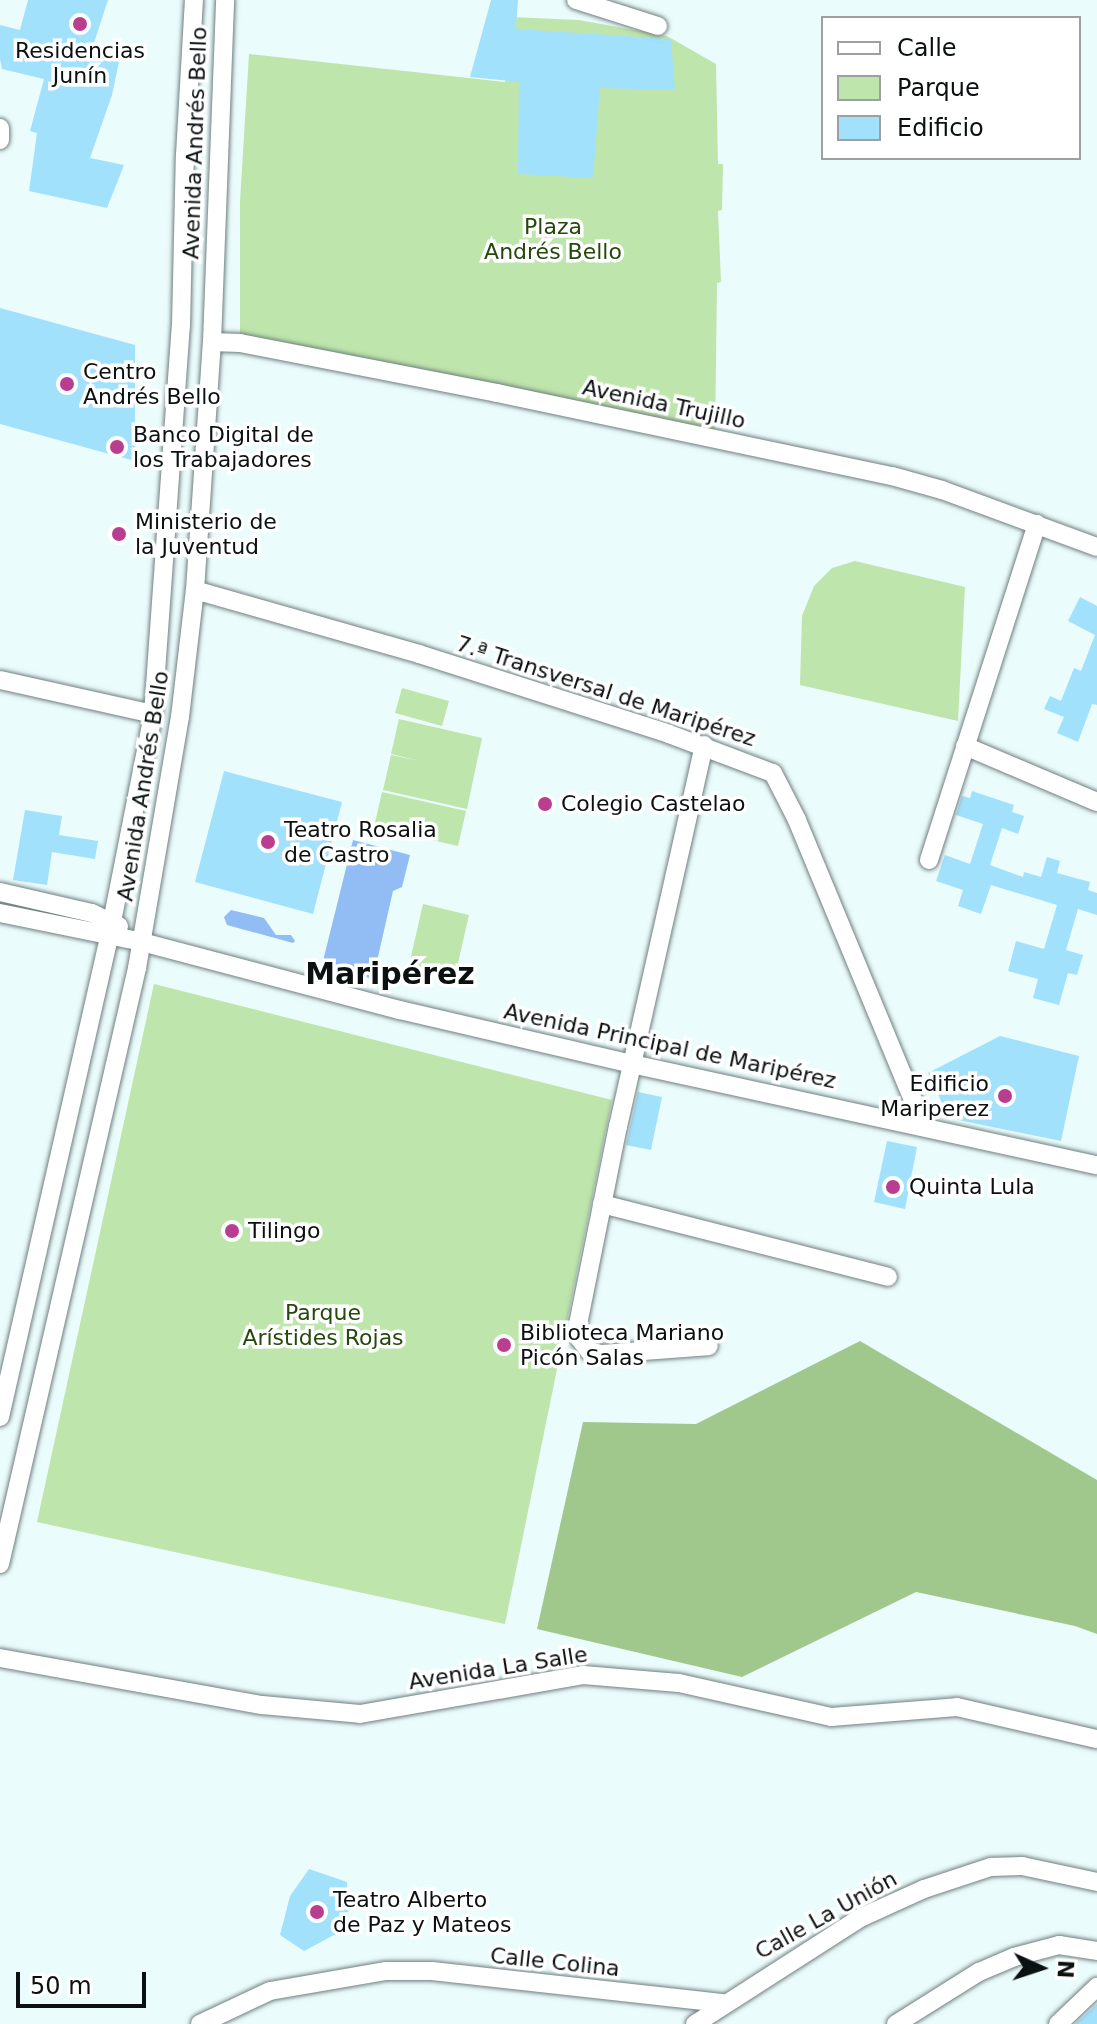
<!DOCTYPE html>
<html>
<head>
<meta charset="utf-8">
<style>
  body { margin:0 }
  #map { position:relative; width:1097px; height:2024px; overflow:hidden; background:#ebfcfc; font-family:"DejaVu Sans",sans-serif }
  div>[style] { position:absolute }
  .green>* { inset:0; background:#bee5ac }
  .forest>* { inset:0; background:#a0c88d }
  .water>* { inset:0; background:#92bdf4 }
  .building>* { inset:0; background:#a2e1fb }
  .roads { filter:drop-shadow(0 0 2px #707f7f) drop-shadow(0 0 2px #707f7f) }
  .minor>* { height:18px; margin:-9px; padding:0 9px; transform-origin:9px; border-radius:9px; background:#fff }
  .dots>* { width:22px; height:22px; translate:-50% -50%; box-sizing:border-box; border:4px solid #fff; border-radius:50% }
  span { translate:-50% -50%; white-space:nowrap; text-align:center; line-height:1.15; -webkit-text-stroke:7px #fff; paint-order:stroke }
  .poi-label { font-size:22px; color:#0b1111 }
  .left { translate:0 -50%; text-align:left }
  .right { translate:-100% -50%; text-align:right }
  .street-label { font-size:22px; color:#0b1111 }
  .park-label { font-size:22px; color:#25490d }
  .district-label { font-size:30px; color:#0b1111; font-weight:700 }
  .legend { position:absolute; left:821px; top:16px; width:260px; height:144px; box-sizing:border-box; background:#fff; border:2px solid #9da0a0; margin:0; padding:10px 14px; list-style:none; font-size:24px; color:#0b1111 }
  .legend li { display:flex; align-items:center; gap:16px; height:40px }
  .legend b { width:40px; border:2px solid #9da0a0 }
  .north { position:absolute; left:1001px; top:1928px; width:80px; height:80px; -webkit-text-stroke:6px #fff; paint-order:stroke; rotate:93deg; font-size:22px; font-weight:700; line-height:32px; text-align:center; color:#0b1111 }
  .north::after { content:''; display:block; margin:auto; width:28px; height:36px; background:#0b1111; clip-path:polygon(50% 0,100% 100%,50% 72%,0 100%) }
  .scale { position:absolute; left:16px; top:1972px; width:130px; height:36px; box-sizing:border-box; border:4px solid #0b1111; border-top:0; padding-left:10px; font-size:24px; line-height:28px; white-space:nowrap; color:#0b1111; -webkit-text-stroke:6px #fff; paint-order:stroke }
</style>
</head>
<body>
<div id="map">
  <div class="green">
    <i style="clip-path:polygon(511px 17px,579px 20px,667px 36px,716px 64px,718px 164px,723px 164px,722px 210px,718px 211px,721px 282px,717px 283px,715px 439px,240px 343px,240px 201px,249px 54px,505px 82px)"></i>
    <i style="clip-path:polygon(855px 561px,965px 587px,958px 721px,800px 685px,802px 616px,814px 586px,832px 568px)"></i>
    <i style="clip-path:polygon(402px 688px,449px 701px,442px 726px,395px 713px)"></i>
    <i style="clip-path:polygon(399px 719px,482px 738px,467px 809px,383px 790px,391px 755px,420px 761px,391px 754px)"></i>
    <i style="clip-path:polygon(382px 792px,466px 811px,458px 846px,374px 827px)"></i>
    <i style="clip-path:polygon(423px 904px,469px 915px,455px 976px,409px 965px)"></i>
    <i style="clip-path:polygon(154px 984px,612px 1100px,505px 1624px,37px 1522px)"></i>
  </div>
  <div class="forest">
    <i style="clip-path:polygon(860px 1341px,1097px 1480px,1097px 1634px,1075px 1626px,916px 1592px,742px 1677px,537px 1629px,583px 1422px,696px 1424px)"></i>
  </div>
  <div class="water">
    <i style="clip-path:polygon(353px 840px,410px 855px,402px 887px,393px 891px,373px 979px,322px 965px)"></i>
    <i style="clip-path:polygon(231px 910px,264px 918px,276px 935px,291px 935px,295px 941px,293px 943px,227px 925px,224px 917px)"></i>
  </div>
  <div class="building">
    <i style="clip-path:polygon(28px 0,108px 0,92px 49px,120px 57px,112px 95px,90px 158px,124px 165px,107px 208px,29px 191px,37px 133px,30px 131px,44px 79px,2px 69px,0 59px,0 25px,20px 30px)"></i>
    <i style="clip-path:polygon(491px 0,518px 0,516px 29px,671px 39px,675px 90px,600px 88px,593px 178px,518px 174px,519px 82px,470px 77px)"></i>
    <i style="clip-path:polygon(0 308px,135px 345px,135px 461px,0 424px)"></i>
    <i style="clip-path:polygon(1080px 597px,1097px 606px,1097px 705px,1092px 704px,1078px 742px,1057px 733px,1064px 717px,1044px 709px,1050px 696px,1061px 701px,1074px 668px,1081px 671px,1095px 635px,1068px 621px)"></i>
    <i style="clip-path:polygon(224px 771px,342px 802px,313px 914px,195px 882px)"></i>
    <i style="clip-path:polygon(972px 791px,1014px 805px,1012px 812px,1024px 816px,1018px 834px,1002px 828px,990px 865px,1023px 877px,1024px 872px,1041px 877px,1047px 857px,1060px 861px,1057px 873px,1090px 882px,1088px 890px,1097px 893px,1097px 915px,1078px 909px,1066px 950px,1083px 955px,1077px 975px,1068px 973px,1059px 1005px,1033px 998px,1038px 979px,1008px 971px,1016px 941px,1044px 949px,1057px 905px,991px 885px,981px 914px,958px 906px,963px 890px,936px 881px,945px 855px,970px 864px,983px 824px,956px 815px,962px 796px,970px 798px)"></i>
    <i style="clip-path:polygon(25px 810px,62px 816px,59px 835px,98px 841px,95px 859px,52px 852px,47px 885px,13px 880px)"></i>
    <i style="clip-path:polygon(1000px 1036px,1079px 1056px,1061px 1141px,949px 1118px,928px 1073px)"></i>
    <i style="clip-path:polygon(638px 1092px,662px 1097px,651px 1150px,626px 1145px)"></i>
    <i style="clip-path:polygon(887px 1141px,917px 1147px,905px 1209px,874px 1202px)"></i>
    <i style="clip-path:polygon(309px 1869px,347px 1882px,349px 1927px,304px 1951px,280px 1935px,290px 1896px)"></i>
    <i style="clip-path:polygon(1097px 2004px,1097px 2024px,1075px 2024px)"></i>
  </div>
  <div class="roads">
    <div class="minor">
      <i style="left:576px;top:0;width:86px;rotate:17.6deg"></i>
      <i style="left:0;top:128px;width:12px;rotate:90deg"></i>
      <i style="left:212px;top:342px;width:28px;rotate:2deg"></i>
      <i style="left:240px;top:343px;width:262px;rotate:11deg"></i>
      <i style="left:497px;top:393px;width:404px;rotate:11.9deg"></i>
      <i style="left:892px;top:476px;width:52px;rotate:15.6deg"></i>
      <i style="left:942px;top:490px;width:165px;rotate:20.2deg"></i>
      <i style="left:195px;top:590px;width:233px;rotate:15.9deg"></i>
      <i style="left:419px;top:654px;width:262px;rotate:17.7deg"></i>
      <i style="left:669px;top:734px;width:111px;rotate:20.6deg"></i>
      <i style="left:773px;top:773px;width:53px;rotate:62.9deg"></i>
      <i style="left:797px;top:820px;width:329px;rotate:67.5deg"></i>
      <i style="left:0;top:680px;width:157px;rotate:12.5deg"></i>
      <i style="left:704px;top:745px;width:391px;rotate:102.7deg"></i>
      <i style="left:618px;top:1126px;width:202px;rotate:101.4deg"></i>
      <i style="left:578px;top:1324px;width:14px;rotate:86deg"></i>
      <i style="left:579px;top:1338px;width:16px;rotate:52deg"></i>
      <i style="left:589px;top:1351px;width:12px;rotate:14deg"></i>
      <i style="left:601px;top:1354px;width:108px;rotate:-4.2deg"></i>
      <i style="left:965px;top:746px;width:143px;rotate:23deg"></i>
      <i style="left:929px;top:860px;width:353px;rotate:-72.2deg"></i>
      <i style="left:0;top:892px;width:94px;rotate:12.9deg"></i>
      <i style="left:92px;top:913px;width:30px;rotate:26deg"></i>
      <i style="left:0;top:913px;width:145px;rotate:11.5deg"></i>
      <i style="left:142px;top:942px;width:267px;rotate:14.8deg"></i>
      <i style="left:400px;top:1010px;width:238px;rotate:13.1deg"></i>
      <i style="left:632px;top:1064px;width:476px;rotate:12.3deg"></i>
      <i style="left:602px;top:1204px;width:295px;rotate:14.3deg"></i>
      <i style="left:0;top:1417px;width:492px;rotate:-77.2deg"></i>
      <i style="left:109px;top:937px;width:227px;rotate:-78.8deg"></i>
      <i style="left:153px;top:714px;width:389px;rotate:-85.9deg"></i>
      <i style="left:181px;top:326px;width:171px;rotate:-88.7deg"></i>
      <i style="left:185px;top:155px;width:155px;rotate:-86.7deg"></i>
      <i style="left:0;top:1564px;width:612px;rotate:-77.05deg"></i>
      <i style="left:137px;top:968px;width:255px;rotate:-80.3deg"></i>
      <i style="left:180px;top:717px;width:128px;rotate:-83.3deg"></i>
      <i style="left:195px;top:590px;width:249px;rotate:-86.1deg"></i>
      <i style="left:212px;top:342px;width:342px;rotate:-87.8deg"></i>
      <i style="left:0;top:1658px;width:266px;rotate:10.2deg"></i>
      <i style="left:262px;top:1705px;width:98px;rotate:5.2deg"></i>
      <i style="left:360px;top:1714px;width:226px;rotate:-9.9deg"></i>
      <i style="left:583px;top:1675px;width:96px;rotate:4.8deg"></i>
      <i style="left:679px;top:1683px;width:156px;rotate:12.6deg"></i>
      <i style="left:831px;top:1717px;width:126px;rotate:-4.5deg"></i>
      <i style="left:957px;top:1707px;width:144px;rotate:12.9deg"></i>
      <i style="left:200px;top:2024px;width:77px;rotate:-25.2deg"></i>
      <i style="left:270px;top:1991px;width:118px;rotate:-9.8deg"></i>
      <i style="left:386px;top:1971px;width:46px"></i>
      <i style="left:432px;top:1971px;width:293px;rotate:6.3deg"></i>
      <i style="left:695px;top:2024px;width:196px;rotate:-32.7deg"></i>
      <i style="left:860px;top:1918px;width:70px;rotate:-24.4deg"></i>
      <i style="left:924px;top:1889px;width:71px;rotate:-18.2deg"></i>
      <i style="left:991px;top:1867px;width:31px;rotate:-2deg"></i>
      <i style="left:1022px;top:1866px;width:77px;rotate:12deg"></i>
      <i style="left:896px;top:2024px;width:98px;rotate:-32.1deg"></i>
      <i style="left:979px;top:1972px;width:38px;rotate:-23deg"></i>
      <i style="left:1014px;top:1957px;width:47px;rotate:-14.9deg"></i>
      <i style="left:1059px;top:1945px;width:38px;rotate:9deg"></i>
      <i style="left:1058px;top:2024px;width:54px;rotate:-43.5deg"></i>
    </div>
  </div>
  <div class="dots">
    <i style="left:80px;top:24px;background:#b93e90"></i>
    <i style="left:67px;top:384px;background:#b93e90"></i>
    <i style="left:117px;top:447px;background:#b93e90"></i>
    <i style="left:119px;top:534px;background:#b93e90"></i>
    <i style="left:545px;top:804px;background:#b93e90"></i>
    <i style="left:268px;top:842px;background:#b93e90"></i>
    <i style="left:1005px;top:1096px;background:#b93e90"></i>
    <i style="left:893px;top:1187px;background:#b93e90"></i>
    <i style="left:232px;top:1231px;background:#b93e90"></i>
    <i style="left:504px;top:1345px;background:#b93e90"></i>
    <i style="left:317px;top:1912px;background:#b93e90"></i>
  </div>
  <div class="poi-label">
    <span style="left:80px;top:63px">Residencias<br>Junín</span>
    <span class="left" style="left:83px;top:384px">Centro<br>Andrés Bello</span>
    <span class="left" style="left:133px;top:447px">Banco Digital de<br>los Trabajadores</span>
    <span class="left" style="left:135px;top:534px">Ministerio de<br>la Juventud</span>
    <span class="left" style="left:561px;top:804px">Colegio Castelao</span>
    <span class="left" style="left:284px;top:842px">Teatro Rosalia<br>de Castro</span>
    <span class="right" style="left:989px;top:1096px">Edificio<br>Mariperez</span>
    <span class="left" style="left:909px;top:1187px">Quinta Lula</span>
    <span class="left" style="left:248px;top:1231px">Tilingo</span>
    <span class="left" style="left:520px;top:1345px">Biblioteca Mariano<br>Picón Salas</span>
    <span class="left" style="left:333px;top:1912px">Teatro Alberto<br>de Paz y Mateos</span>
  </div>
  <div class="street-label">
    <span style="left:195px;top:143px;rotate:-88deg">Avenida Andrés Bello</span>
    <span style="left:664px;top:404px;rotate:12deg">Avenida Trujillo</span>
    <span style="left:606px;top:691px;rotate:18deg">7.ª Transversal de Maripérez</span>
    <span style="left:143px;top:786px;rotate:-81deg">Avenida Andrés Bello</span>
    <span style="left:670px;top:1046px;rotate:12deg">Avenida Principal de Maripérez</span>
    <span style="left:498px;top:1668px;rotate:-9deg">Avenida La Salle</span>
    <span style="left:826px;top:1915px;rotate:-29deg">Calle La Unión</span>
    <span style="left:555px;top:1962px;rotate:6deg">Calle Colina</span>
  </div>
  <div class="park-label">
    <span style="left:553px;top:239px">Plaza<br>Andrés Bello</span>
    <span style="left:323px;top:1325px">Parque<br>Arístides Rojas</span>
  </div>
  <div class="district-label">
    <span style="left:390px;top:974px">Maripérez</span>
  </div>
  <ul class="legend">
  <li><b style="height:10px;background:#fff"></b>Calle</li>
  <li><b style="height:22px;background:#bee5ac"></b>Parque</li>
  <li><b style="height:22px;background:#a2e1fb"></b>Edificio</li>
  </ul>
  <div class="north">N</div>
  <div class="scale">50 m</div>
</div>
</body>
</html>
